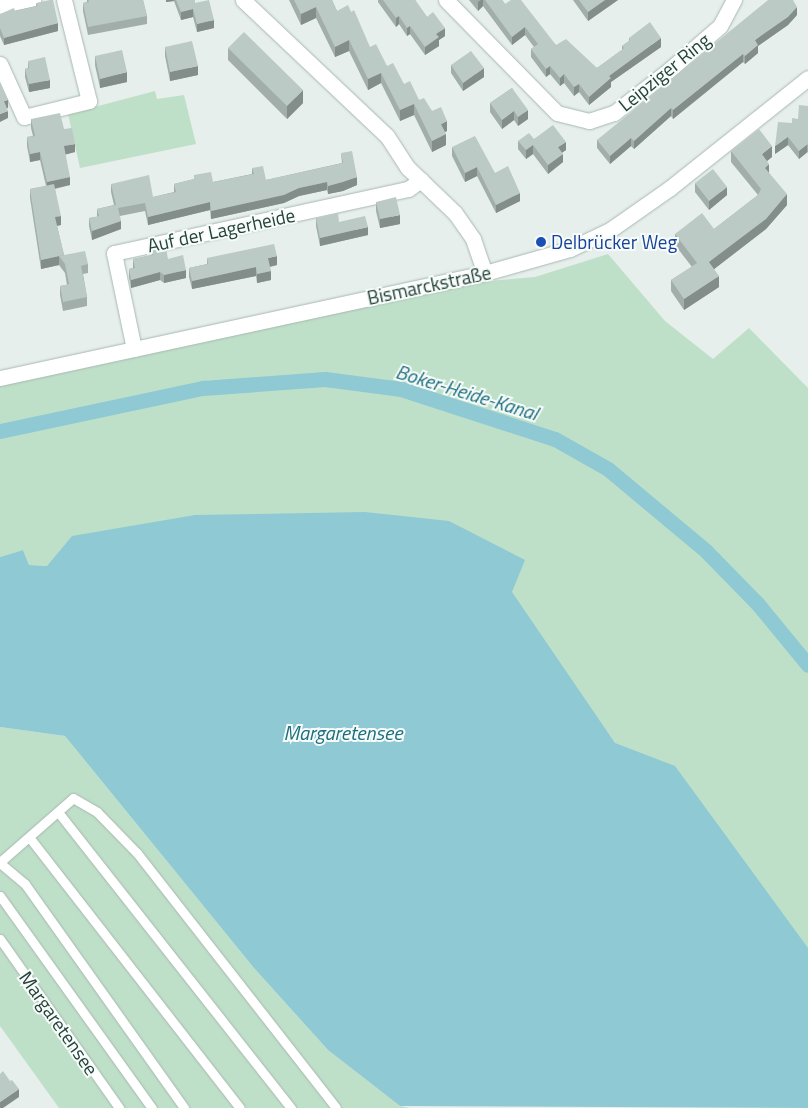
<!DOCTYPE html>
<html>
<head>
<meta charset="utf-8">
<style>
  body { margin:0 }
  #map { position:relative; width:808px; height:1108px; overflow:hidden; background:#e6efeb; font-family:"Titillium Web",sans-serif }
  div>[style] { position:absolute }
  .green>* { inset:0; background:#bfe0c8 }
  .water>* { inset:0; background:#8ec9d4 }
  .canal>* { height:15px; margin:-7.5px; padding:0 7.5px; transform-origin:7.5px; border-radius:7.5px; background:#8ec9d4 }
  .roads { filter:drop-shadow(0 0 1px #a8b8b2) drop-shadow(0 0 1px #a8b8b2) }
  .lane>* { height:9px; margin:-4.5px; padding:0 4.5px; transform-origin:4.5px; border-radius:4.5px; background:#fff }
  .street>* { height:15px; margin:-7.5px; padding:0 7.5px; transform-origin:7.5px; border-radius:7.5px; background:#fff }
  .secondary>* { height:15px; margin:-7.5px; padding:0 7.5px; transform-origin:7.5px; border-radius:7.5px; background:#fff }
  .wall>* { inset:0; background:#a1aea9 }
  .shaded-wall>* { inset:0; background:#838d89 }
  .building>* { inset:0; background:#bbcac4 }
  .dots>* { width:14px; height:14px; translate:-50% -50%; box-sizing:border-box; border:2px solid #f7fbf9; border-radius:50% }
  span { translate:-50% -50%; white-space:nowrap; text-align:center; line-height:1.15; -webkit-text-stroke:4px #f7fbf9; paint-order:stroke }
  .street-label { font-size:19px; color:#24423a }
  .transit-label { font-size:19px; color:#164399 }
  .left { translate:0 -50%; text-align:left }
  .water-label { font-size:20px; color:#1c6f80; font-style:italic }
</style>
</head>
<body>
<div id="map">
  <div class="green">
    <i style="clip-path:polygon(155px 91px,157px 99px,184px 95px,196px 144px,80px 168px,68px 114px)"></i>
    <i style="clip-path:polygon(608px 254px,665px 321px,713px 359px,749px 328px,808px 388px,808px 1072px,47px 566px,29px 565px,23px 550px,0 557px,0 385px,477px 282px,535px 277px)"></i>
    <i style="clip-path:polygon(0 727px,65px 736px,254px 968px,328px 1050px,400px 1106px,410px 1108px,59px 1108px,0 1026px)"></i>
  </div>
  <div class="water">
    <i style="clip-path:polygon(365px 512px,449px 521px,525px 560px,512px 592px,615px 743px,675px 766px,808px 948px,808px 1108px,400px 1106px,328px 1050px,254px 968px,65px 736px,0 727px,0 557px,23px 550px,29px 565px,47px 566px,72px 536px,195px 515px)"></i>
  </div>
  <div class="canal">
    <i style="left:0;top:431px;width:208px;rotate:-12deg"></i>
    <i style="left:203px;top:388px;width:122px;rotate:-4.2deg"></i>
    <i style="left:325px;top:379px;width:77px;rotate:7.5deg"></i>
    <i style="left:401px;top:389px;width:162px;rotate:18deg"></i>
    <i style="left:555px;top:439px;width:61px;rotate:29.5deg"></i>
    <i style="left:608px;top:469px;width:128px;rotate:39.9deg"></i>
    <i style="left:706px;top:551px;width:73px;rotate:45.6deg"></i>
    <i style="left:757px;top:603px;width:80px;rotate:50.6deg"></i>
  </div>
  <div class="roads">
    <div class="lane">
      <i style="left:58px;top:812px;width:377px;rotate:51.8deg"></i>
      <i style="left:29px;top:837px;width:343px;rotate:52.1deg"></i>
      <i style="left:0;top:862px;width:97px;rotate:-41.2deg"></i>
      <i style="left:73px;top:798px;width:28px;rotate:30deg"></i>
      <i style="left:97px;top:812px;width:57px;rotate:45.7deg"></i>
      <i style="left:137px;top:853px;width:323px;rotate:52deg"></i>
      <i style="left:0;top:863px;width:33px;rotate:40deg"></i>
      <i style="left:25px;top:884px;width:275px;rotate:54.6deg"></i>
      <i style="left:0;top:896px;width:261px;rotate:54.4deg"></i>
      <i style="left:0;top:939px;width:207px;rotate:54.8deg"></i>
    </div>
    <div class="street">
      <i style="left:243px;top:0;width:198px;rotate:43.4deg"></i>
      <i style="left:387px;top:136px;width:38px;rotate:57deg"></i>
      <i style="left:408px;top:168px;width:65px;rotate:43.8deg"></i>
      <i style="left:455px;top:213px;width:32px;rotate:55deg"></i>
      <i style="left:473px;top:239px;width:36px;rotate:71deg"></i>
      <i style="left:446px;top:0;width:158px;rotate:45.5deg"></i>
      <i style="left:557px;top:113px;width:33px;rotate:14deg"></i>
      <i style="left:589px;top:121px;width:26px;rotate:-18deg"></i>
      <i style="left:614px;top:113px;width:70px;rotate:-38deg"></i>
      <i style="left:669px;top:70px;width:67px;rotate:-40.8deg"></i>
      <i style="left:720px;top:26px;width:30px;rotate:-62deg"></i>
      <i style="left:0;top:7px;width:34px;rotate:-12deg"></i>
      <i style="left:0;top:64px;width:58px;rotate:65.6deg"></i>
      <i style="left:24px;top:117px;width:67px;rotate:-13.8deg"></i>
      <i style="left:89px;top:101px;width:104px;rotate:-103.9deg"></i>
      <i style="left:134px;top:349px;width:98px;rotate:-101.8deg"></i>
      <i style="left:114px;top:253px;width:301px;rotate:-12.3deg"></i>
      <i style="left:408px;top:189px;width:16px;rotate:-35deg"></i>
    </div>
    <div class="secondary">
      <i style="left:0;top:378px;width:496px;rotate:-12.2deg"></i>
      <i style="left:485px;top:273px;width:88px;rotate:-15.8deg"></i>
      <i style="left:570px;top:249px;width:44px;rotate:-25.4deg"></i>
      <i style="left:610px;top:230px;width:73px;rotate:-35deg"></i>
      <i style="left:670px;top:188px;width:176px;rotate:-38.6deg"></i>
    </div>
  </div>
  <div class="wall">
    <i style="clip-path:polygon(87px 0,143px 0,147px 16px,147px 24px,88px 35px,83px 11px,83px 3px,87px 2px)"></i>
    <i style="clip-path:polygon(166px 0,195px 0,195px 3px,214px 28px,197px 32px,193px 17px,181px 20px,174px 1px,166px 2px)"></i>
    <i style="clip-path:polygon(289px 0,332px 0,337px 11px,387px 66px,419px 100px,432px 111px,447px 131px,445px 132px,446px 145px,432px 152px,414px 115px,400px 121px,381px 83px,368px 90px,349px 51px,335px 57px,316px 18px,301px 25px)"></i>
    <i style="clip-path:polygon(378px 0,415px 0,427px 17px,445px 36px,439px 40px,439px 46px,425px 55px,410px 34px,407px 36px,399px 24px,396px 27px,378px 2px)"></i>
    <i style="clip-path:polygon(469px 0,502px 0,505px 4px,556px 45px,597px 68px,622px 50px,622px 46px,629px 41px,629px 38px,661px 47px,611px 82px,611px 87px,589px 105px,579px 92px,574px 96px,564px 83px,560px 86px,550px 74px,546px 77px,531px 57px,531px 49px,534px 47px,525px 35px,512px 45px,483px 6px,478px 11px)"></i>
    <i style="clip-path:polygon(573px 0,618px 0,588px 21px)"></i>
    <i style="clip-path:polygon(36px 3px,58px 31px,4px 45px,0 36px,0 14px,36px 6px)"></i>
    <i style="clip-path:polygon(797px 15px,788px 25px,758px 46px,758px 53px,745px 64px,743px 62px,673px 119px,671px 116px,634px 149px,631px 146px,610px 164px,597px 148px,597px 140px)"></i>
    <i style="clip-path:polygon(165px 47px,198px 75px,170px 81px,165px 56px)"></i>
    <i style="clip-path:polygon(228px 48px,303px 103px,287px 119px,228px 60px)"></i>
    <i style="clip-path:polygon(95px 56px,127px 82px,100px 88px,95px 65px)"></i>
    <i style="clip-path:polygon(28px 61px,50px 88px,29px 92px,25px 77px,25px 69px,28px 68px)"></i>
    <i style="clip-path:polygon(451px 65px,484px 77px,463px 91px,451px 73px)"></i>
    <i style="clip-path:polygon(512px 88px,528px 119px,518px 126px,514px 120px,502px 129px,490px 112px,490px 103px)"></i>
    <i style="clip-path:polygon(808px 106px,808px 152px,799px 159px,788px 145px,775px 154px,792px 123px,798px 119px)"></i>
    <i style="clip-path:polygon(31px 119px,64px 129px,75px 152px,65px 154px,70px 185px,55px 189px,61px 225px,57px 226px,64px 255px,88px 264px,88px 273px,83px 274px,87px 297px,87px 306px,63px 311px,60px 295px,60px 286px,67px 285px,65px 273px,59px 265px,41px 269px,30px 198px,30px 189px,46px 186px,40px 160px,30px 162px,27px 146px,27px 137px,33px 136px,31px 128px)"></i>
    <i style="clip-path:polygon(534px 139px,566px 150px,562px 153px,563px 162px,548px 174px,533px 154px,526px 159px,518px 149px,518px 141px)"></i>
    <i style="clip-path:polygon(452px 147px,495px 173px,520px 201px,496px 213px,477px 176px,465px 182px,452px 156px)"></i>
    <i style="clip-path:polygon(731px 151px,772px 157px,767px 161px,769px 173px,787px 205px,766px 229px,714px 269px,719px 287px,684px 310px,671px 291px,671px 280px,692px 267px,675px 245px,675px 234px,714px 229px,758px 195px,731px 162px)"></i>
    <i style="clip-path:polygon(341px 153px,357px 185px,343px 191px,328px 194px,327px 190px,299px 196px,284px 203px,211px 219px,210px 210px,148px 225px,145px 211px,120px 216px,121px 229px,92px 240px,89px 226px,89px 218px,97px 217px,97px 209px,114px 205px,111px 192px,111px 184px,153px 197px,174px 192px,174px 184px,194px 179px,194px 175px,213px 182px,252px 174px,252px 168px,266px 180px,342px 163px)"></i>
    <i style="clip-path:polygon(695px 183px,727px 195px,709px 210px,695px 192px)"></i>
    <i style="clip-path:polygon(376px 202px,400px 224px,380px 228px,376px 211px)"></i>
    <i style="clip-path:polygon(316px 218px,339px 222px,368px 235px,320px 246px,316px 226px)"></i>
    <i style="clip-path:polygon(152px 250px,168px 259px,186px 278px,164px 283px,160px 280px,131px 288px,129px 277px,129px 269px,133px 268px,133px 259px,152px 255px)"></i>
    <i style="clip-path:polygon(207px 258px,277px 265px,270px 267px,271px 280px,257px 283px,256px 276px,192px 289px,189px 277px,189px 268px,207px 264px)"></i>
  </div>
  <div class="shaded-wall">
    <i style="clip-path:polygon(166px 0,174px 0,174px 1px,166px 2px)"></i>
    <i style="clip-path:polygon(481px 0,483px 0,483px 6px,478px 11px,478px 2px)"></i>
    <i style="clip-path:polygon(605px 0,618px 0,588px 21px,588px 12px)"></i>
    <i style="clip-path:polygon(316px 7px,316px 18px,301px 25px,301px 14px)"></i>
    <i style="clip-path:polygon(797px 7px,797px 15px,788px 25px,758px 46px,758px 53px,745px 64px,745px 56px,755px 40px)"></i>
    <i style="clip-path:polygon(193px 9px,193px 17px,181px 20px,181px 12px)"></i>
    <i style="clip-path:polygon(399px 16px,399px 24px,396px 27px,396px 18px)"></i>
    <i style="clip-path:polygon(214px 20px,214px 28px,197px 32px,197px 24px)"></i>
    <i style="clip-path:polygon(58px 23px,58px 31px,4px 45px,4px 38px)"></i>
    <i style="clip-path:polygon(410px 26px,410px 34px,407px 36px,407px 28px)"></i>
    <i style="clip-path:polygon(525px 27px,525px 35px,512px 45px,512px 37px)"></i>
    <i style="clip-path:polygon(445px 28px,445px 36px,439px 40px,439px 46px,425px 55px,425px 47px,436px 34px)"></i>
    <i style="clip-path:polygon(661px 38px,661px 47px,611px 82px,611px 87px,589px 105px,589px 97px,609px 76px)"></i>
    <i style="clip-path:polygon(349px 40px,349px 51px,335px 57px,335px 47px)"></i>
    <i style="clip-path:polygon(743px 54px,743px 62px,673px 119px,673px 110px)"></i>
    <i style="clip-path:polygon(198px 66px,198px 75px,170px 81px,170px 72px)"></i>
    <i style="clip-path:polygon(550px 66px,550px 74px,546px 77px,546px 69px)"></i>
    <i style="clip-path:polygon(484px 68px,484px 77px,463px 91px,463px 83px)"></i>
    <i style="clip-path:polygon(127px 72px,127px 82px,100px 88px,100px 79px)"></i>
    <i style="clip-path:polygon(381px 73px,381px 83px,368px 90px,368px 79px)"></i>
    <i style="clip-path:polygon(564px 74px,564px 83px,560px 86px,560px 78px)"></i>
    <i style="clip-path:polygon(50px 80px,50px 88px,29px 92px,29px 84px)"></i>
    <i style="clip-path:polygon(579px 84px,579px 92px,574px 96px,574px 87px)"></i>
    <i style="clip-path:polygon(303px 90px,303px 103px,287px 119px,287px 106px)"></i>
    <i style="clip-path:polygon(8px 100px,8px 108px,4px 109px,4px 101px)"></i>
    <i style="clip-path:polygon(414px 104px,414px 115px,400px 121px,400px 110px)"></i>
    <i style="clip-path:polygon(671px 108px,671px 116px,634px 149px,634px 141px)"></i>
    <i style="clip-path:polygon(528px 110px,528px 119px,518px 126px,518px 117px)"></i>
    <i style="clip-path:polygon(8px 111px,8px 118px,0 122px,0 114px)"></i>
    <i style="clip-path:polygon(514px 111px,514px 120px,502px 129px,502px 120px)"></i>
    <i style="clip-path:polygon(447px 121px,447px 131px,441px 134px,441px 124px)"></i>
    <i style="clip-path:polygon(446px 134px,446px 145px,432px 152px,432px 141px)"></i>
    <i style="clip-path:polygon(788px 137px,788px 145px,775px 154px,775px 146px)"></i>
    <i style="clip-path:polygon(631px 138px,631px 146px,610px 164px,610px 156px)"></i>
    <i style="clip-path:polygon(566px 142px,566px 150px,558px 155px,558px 147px)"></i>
    <i style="clip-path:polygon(807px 143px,807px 152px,799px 159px,799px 151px)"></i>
    <i style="clip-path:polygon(75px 144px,75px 152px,64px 155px,64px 146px)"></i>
    <i style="clip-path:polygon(533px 145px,533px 154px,526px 159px,526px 150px)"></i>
    <i style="clip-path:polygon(772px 146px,772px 157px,762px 165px,762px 154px)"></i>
    <i style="clip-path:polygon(40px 152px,40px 160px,30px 162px,30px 154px)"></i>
    <i style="clip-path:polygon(563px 154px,563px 162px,548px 174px,548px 165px)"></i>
    <i style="clip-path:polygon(769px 164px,769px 175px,765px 168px)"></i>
    <i style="clip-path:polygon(477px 167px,477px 176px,465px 182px,465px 173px)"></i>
    <i style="clip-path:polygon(70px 177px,70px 185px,47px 190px,47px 182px)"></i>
    <i style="clip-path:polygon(357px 177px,357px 185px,343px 191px,328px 194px,328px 186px)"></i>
    <i style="clip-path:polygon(327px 182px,327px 190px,299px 196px,284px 203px,211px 219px,211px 211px,299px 188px)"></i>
    <i style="clip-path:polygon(727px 187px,727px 195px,709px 210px,709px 201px)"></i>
    <i style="clip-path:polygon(520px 193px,520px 201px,496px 213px,496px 205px)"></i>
    <i style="clip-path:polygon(787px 194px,787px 205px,766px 229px,709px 273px,709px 262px)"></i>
    <i style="clip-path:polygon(210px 202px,210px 210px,148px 225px,148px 217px)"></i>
    <i style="clip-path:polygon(400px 215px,400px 224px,380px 228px,380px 219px)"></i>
    <i style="clip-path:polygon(61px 216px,61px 225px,55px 226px,55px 217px)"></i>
    <i style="clip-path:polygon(121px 221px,121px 229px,92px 240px,92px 231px)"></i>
    <i style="clip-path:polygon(368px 227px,368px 235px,320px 246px,320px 238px)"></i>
    <i style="clip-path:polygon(59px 256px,59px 265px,41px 269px,41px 260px)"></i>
    <i style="clip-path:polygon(277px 256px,277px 265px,268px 267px,268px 258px)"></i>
    <i style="clip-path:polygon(256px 267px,256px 276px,192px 289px,192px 281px)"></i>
    <i style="clip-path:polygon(186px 270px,186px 278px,164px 283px,164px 275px)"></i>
    <i style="clip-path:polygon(271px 271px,271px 280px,257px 283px,257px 274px)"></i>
    <i style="clip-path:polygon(160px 272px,160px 280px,131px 288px,131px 280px)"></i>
    <i style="clip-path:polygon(719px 276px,719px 287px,684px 310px,684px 299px)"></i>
    <i style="clip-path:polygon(19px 1089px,19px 1097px,3px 1108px,0 1108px,0 1102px)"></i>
  </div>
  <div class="building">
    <i style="clip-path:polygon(50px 0,53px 0,58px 23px,4px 38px,0 28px,0 14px,14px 8px,15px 11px,37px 6px,36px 3px)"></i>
    <i style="clip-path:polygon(88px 0,143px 0,147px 16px,88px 27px,83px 3px,89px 2px)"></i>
    <i style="clip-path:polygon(176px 0,195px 0,195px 3px,209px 0,214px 20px,197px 24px,193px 9px,181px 12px)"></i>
    <i style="clip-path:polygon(294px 0,332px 0,337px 11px,348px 5px,351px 12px,354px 10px,370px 47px,376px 44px,387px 66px,393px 63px,404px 84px,410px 81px,419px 100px,424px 98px,432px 111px,441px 107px,447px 121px,441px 124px,446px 134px,432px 141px,414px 104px,400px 110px,381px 73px,368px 79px,349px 40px,335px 47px,316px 7px,301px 14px)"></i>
    <i style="clip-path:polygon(383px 0,415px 0,427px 17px,433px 12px,445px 28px,436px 34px,439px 37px,425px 47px,410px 26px,407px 28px,399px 16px,396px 18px)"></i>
    <i style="clip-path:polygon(485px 0,502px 0,505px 4px,511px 0,521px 0,556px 45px,566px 39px,597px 68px,624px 48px,622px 46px,630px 40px,629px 38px,650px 22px,661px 38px,609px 76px,611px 78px,589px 97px,579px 84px,574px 87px,564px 74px,560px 78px,550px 66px,546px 69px,531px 49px,538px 44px,525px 27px,512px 37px)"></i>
    <i style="clip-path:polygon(579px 0,605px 0,588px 12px)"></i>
    <i style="clip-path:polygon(768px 0,793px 0,797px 7px,788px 17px,755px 40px,758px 45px,745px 56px,743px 54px,673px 110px,671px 108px,634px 141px,631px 138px,610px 156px,597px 140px)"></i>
    <i style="clip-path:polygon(244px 32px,303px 90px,287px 106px,228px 48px)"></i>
    <i style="clip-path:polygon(192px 41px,198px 66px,170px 72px,165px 47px)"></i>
    <i style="clip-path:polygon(122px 50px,127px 72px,100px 79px,95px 56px)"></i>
    <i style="clip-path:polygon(471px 51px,484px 68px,463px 83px,451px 65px)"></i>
    <i style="clip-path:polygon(45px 57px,50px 80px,29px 84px,25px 69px,29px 68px,28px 61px)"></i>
    <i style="clip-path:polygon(0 83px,8px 100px,4px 101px,8px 111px,0 114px)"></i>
    <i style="clip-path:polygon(512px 88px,528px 110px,518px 117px,514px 111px,502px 120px,490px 103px)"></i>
    <i style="clip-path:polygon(799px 105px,808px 106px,808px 144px,799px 151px,788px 137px,775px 146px,778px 122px,792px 123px,792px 118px,798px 119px)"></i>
    <i style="clip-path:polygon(60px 113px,64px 129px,72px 128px,75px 144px,64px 146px,70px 177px,47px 182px,40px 152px,30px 154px,27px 137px,35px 136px,31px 119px)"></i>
    <i style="clip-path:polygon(553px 125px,566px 142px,558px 147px,563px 154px,548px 165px,533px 145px,526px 150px,518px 141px,529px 133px,534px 139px)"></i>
    <i style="clip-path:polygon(759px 129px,772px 146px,762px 154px,769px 164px,765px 168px,787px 194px,766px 219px,709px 262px,719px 276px,684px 299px,671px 280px,697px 263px,675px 234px,702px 213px,714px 229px,758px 195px,761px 189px,731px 151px)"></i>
    <i style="clip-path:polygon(475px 136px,495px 173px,508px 166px,520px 193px,496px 205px,477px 167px,465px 173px,452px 147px)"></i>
    <i style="clip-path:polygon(352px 151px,357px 177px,343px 182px,328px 186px,327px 182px,299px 188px,284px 195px,211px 211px,210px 202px,148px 217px,145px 203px,118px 208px,121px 221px,92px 231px,89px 218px,99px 216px,97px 209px,116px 205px,111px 184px,149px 175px,153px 197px,176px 192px,174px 184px,194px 179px,194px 175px,211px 172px,213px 182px,254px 174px,252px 168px,263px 166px,266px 180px,343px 163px,341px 153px)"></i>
    <i style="clip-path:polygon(713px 169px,727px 187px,709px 201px,695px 183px)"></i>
    <i style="clip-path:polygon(54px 184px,61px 216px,55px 217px,64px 255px,41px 260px,30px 189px)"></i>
    <i style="clip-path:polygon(396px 197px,400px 215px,380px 219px,376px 202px)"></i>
    <i style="clip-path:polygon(338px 213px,339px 222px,365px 216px,368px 227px,320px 238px,316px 218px)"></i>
    <i style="clip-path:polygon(274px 244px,277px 256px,268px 258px,271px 271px,257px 274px,256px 267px,192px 281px,189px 268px,208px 264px,207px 258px)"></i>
    <i style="clip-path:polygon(166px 248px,168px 259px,183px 255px,186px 270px,164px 275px,160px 272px,131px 280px,129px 269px,135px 268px,133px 259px,153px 255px,152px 250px)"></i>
    <i style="clip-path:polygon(85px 251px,88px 264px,81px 266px,87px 297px,63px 302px,60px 286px,69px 284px,65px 264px,59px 256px)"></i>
    <i style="clip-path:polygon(3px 1071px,10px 1081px,12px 1080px,19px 1089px,0 1102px,0 1074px)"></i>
  </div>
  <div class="dots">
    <i style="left:541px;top:242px;background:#1a4fb4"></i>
  </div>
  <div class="street-label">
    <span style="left:664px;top:72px;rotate:-39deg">Leipziger Ring</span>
    <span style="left:221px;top:230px;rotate:-12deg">Auf der Lagerheide</span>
    <span style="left:429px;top:285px;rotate:-12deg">Bismarckstraße</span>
    <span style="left:59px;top:1023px;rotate:55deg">Margaretensee</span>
  </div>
  <div class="transit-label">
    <span class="left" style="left:551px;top:242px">Delbrücker Weg</span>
  </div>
  <div class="water-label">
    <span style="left:467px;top:392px;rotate:17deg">Boker-Heide-Kanal</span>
    <span style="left:343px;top:732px">Margaretensee</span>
  </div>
</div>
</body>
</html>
